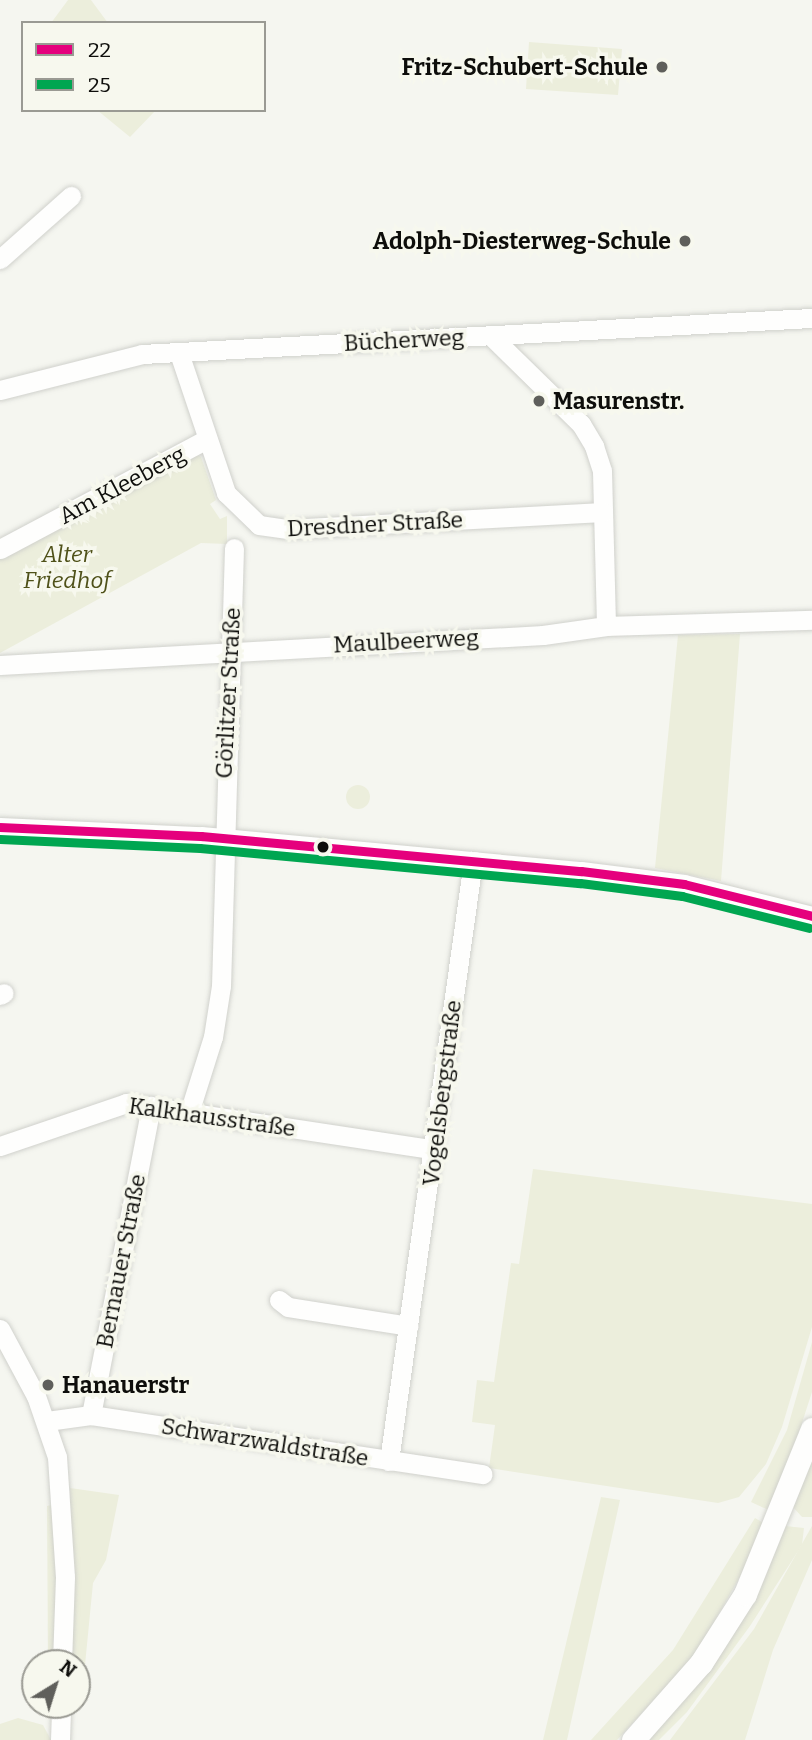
<!DOCTYPE html>
<html>
<head>
<meta charset="utf-8">
<style>
  body { margin:0 }
  #map { position:relative; width:812px; height:1740px; overflow:hidden; background:#f5f6f0; font-family:Bitter,serif }
  div>[style] { position:absolute }
  .green>* { inset:0; background:#eceedc }
  .round { border-radius:50% }
  .roads { filter:drop-shadow(0 0 2px #d0d1cc) drop-shadow(0 0 2px #d0d1cc) }
  .minor>* { height:19px; margin:-9.5px; padding:0 9.5px; transform-origin:9.5px; border-radius:9.5px; background:#fefefd }
  .major>* { height:23px; margin:-11.5px; padding:0 11.5px; transform-origin:11.5px; border-radius:11.5px; background:#fefefd }
  .bus-1>* { height:9px; margin:-4.5px; padding:0 4.5px; transform-origin:4.5px; border-radius:4.5px; background:#e5007d }
  .bus-2>* { height:9px; margin:-4.5px; padding:0 4.5px; transform-origin:4.5px; border-radius:4.5px; background:#00a651 }
  .dots>* { width:19px; height:19px; translate:-50% -50%; box-sizing:border-box; border:4px solid #f7f8ee; border-radius:50% }
  span { translate:-50% -50%; white-space:nowrap; text-align:center; line-height:1.15; -webkit-text-stroke:7px #f7f8ee; paint-order:stroke }
  .poi-label { font-size:23px; color:#0e0e0b; font-weight:700 }
  .right { translate:-100% -50%; text-align:right }
  .left { translate:0 -50%; text-align:left }
  .street-label { font-size:23px; color:#0e0e0b }
  .park-label { font-size:23px; color:#4f5119; font-style:italic }
  .legend { position:absolute; left:21px; top:21px; width:245px; height:91px; box-sizing:border-box; background:#f7f8ee; border:2px solid #9a9a93; margin:0; padding:9px 12px; list-style:none; font-size:21px; color:#0e0e0b }
  .legend li { display:flex; align-items:center; gap:14px; height:35px }
  .legend b { width:35px; border:2px solid #9a9a93 }
  .north { position:absolute; left:21px; top:1649px; width:70px; height:70px; box-sizing:border-box; background:#f7f8ee; border:2px solid #9a9a93; border-radius:50%; rotate:38deg; font-size:19px; font-weight:700; line-height:28px; text-align:center; color:#0e0e0b }
  .north::after { content:''; display:block; margin:auto; width:24px; height:32px; background:#5f5f5b; clip-path:polygon(50% 0,100% 100%,50% 72%,0 100%) }
</style>
</head>
<body>
<div id="map">
  <div class="green">
    <i style="clip-path:polygon(68px 0,91px 0,108px 23px,51px 23px)"></i>
    <i style="clip-path:polygon(529px 42px,622px 49px,618px 95px,526px 89px)"></i>
    <i style="clip-path:polygon(97px 110px,156px 110px,130px 137px)"></i>
    <i style="clip-path:polygon(192px 452px,201px 457px,216px 500px,210px 504px,220px 519px,227px 516px,227px 544px,201px 543px,0 653px,0 555px)"></i>
    <i style="clip-path:polygon(740px 634px,721px 881px,655px 868px,678px 635px)"></i>
    <i class="round" style="left:346px;top:785px;width:24px;height:24px"></i>
    <i style="clip-path:polygon(533px 1169px,812px 1204px,812px 1327px,782px 1427px,766px 1464px,739px 1497px,718px 1503px,489px 1468px,495px 1425px,472px 1422px,477px 1380px,494px 1382px,511px 1263px,519px 1264px)"></i>
    <i style="clip-path:polygon(812px 1342px,812px 1392px,773px 1512px,751px 1502px,787px 1430px)"></i>
    <i style="clip-path:polygon(812px 1454px,812px 1517px,802px 1517px,793px 1507px)"></i>
    <i style="clip-path:polygon(70px 1488px,119px 1495px,106px 1560px,93px 1583px,81px 1706px,69px 1706px,77px 1705px,77px 1663px,71px 1663px)"></i>
    <i style="clip-path:polygon(601px 1497px,620px 1500px,567px 1740px,543px 1740px)"></i>
    <i style="clip-path:polygon(53px 1505px,56px 1578px,53px 1663px,48px 1663px,47px 1506px)"></i>
    <i style="clip-path:polygon(755px 1518px,769px 1526px,695px 1655px,617px 1740px,591px 1740px,673px 1650px)"></i>
    <i style="clip-path:polygon(785px 1526px,804px 1528px,802px 1545px,750px 1626px,687px 1712px,659px 1740px,641px 1740px)"></i>
    <i style="clip-path:polygon(812px 1526px,812px 1560px,773px 1650px,745px 1740px,670px 1740px,754px 1629px)"></i>
    <i style="clip-path:polygon(18px 1718px,43px 1725px,51px 1740px,0 1740px,0 1724px)"></i>
  </div>
  <div class="roads">
    <div class="minor">
      <i style="left:0;top:259px;width:95px;rotate:-41.6deg"></i>
      <i style="left:490px;top:335px;width:127px;rotate:44.4deg"></i>
      <i style="left:581px;top:424px;width:26px;rotate:59deg"></i>
      <i style="left:594px;top:446px;width:26px;rotate:72deg"></i>
      <i style="left:602px;top:471px;width:155px;rotate:88.5deg"></i>
      <i style="left:179px;top:353px;width:148px;rotate:71.4deg"></i>
      <i style="left:226px;top:493px;width:46px;rotate:44.1deg"></i>
      <i style="left:259px;top:525px;width:29px;rotate:8deg"></i>
      <i style="left:288px;top:529px;width:315px;rotate:-3.1deg"></i>
      <i style="left:0;top:390px;width:146px;rotate:-14.2deg"></i>
      <i style="left:142px;top:354px;width:671px;rotate:-3.08deg"></i>
      <i style="left:0;top:549px;width:234px;rotate:-28deg"></i>
      <i style="left:0;top:665px;width:544px;rotate:-3.16deg"></i>
      <i style="left:543px;top:635px;width:64px;rotate:-8.1deg"></i>
      <i style="left:606px;top:626px;width:206px;rotate:-1.7deg"></i>
      <i style="left:0;top:827px;width:201px;rotate:2.6deg"></i>
      <i style="left:201px;top:836px;width:382px;rotate:5.3deg"></i>
      <i style="left:581px;top:871px;width:104px;rotate:7.2deg"></i>
      <i style="left:684px;top:884px;width:132px;rotate:14deg"></i>
      <i style="left:0;top:995px;width:4px;rotate:-27deg"></i>
      <i style="left:189px;top:1113px;width:80px;rotate:-72.5deg"></i>
      <i style="left:213px;top:1037px;width:52px;rotate:-81.1deg"></i>
      <i style="left:221px;top:986px;width:438px;rotate:-88.3deg"></i>
      <i style="left:0;top:1146px;width:133px;rotate:-18.8deg"></i>
      <i style="left:126px;top:1103px;width:307px;rotate:8.6deg"></i>
      <i style="left:279px;top:1300px;width:11px;rotate:38deg"></i>
      <i style="left:288px;top:1307px;width:122px;rotate:8.9deg"></i>
      <i style="left:0;top:1329px;width:76px;rotate:61.8deg"></i>
      <i style="left:36px;top:1396px;width:65px;rotate:71deg"></i>
      <i style="left:57px;top:1457px;width:120px;rotate:86.2deg"></i>
      <i style="left:65px;top:1577px;width:86px;rotate:92deg"></i>
      <i style="left:91px;top:1415px;width:315px;rotate:-79deg"></i>
      <i style="left:47px;top:1421px;width:44px;rotate:-7.8deg"></i>
      <i style="left:91px;top:1415px;width:396px;rotate:8.6deg"></i>
      <i style="left:389px;top:1461px;width:606px;rotate:-82.03deg"></i>
      <i style="left:60px;top:1740px;width:35px;rotate:-88deg"></i>
    </div>
    <div class="major">
      <i style="left:633px;top:1740px;width:103px;rotate:-48.6deg"></i>
      <i style="left:701px;top:1663px;width:82px;rotate:-57.5deg"></i>
      <i style="left:745px;top:1594px;width:178px;rotate:-67.9deg"></i>
    </div>
  </div>
  <div class="bus-1">
    <i style="left:0;top:827px;width:201px;rotate:2.6deg"></i>
    <i style="left:201px;top:836px;width:382px;rotate:5.3deg"></i>
    <i style="left:581px;top:871px;width:104px;rotate:7.2deg"></i>
    <i style="left:684px;top:884px;width:132px;rotate:14deg"></i>
  </div>
  <div class="bus-2">
    <i style="left:0;top:839px;width:200px;rotate:2.6deg"></i>
    <i style="left:200px;top:848px;width:382px;rotate:5.3deg"></i>
    <i style="left:580px;top:883px;width:103px;rotate:7.3deg"></i>
    <i style="left:682px;top:896px;width:131px;rotate:14.1deg"></i>
  </div>
  <div class="dots">
    <i style="left:662px;top:67px;background:#5f5f5b"></i>
    <i style="left:685px;top:241px;background:#5f5f5b"></i>
    <i style="left:539px;top:401px;background:#5f5f5b"></i>
    <i style="left:323px;top:847px;background:#0e0e0b"></i>
    <i style="left:48px;top:1385px;background:#5f5f5b"></i>
  </div>
  <div class="poi-label">
    <span class="right" style="left:648px;top:67px">Fritz-Schubert-Schule</span>
    <span class="right" style="left:671px;top:241px">Adolph-Diesterweg-Schule</span>
    <span class="left" style="left:553px;top:401px">Masurenstr.</span>
    <span class="left" style="left:62px;top:1385px">Hanauerstr</span>
  </div>
  <div class="street-label">
    <span style="left:404px;top:340px;rotate:-3deg">Bücherweg</span>
    <span style="left:122px;top:485px;rotate:-28deg">Am Kleeberg</span>
    <span style="left:375px;top:524px;rotate:-3deg">Dresdner Straße</span>
    <span style="left:406px;top:641px;rotate:-3deg">Maulbeerweg</span>
    <span style="left:228px;top:693px;rotate:-87deg">Görlitzer Straße</span>
    <span style="left:442px;top:1093px;rotate:-83deg">Vogelsbergstraße</span>
    <span style="left:212px;top:1117px;rotate:8deg">Kalkhausstraße</span>
    <span style="left:121px;top:1261px;rotate:-79deg">Bernauer Straße</span>
    <span style="left:265px;top:1442px;rotate:9deg">Schwarzwaldstraße</span>
  </div>
  <div class="park-label">
    <span style="left:67px;top:567px">Alter<br>Friedhof</span>
  </div>
  <ul class="legend">
  <li><b style="height:9px;background:#e5007d"></b>22</li>
  <li><b style="height:9px;background:#00a651"></b>25</li>
  </ul>
  <div class="north">N</div>
</div>
</body>
</html>
